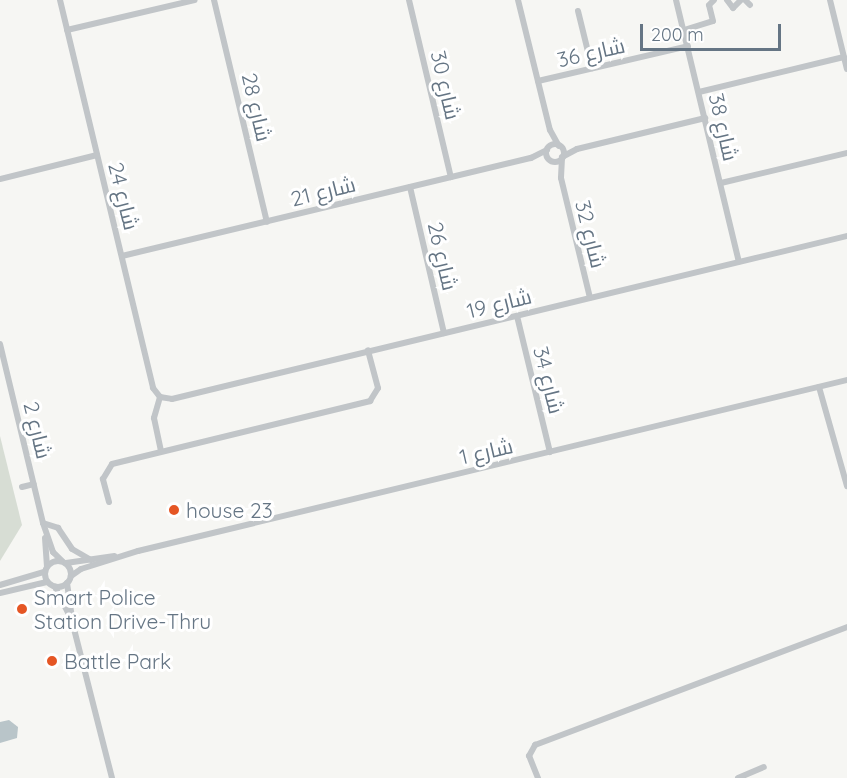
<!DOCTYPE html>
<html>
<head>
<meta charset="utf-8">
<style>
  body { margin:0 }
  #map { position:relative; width:847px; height:778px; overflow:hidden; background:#f6f6f3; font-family:Quicksand,Cairo,sans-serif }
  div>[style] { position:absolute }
  .green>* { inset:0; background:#d7ddd4 }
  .water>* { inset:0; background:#b9c5c9 }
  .minor>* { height:6px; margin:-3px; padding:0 3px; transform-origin:3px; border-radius:3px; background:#c1c5c8 }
  .minor>.ring { margin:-3px; padding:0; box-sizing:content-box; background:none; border:6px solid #c1c5c8; border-radius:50% }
  .dots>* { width:16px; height:16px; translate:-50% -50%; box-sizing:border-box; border:3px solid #fff; border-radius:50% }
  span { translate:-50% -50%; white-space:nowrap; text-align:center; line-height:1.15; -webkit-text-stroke:6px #fff; paint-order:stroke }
  .street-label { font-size:21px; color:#657584 }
  .poi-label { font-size:21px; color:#657584 }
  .left { translate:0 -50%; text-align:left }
  .scale { position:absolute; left:640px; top:24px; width:141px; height:27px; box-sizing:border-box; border:3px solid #657584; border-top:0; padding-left:8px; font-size:18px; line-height:21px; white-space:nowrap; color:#657584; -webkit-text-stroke:4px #fff; paint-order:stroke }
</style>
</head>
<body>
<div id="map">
  <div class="green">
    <i style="clip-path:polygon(0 436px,22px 525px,0 561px)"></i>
  </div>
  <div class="water">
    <i style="clip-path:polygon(9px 720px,18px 727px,17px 738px,0 743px,0 722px)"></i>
  </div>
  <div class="minor">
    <i style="left:60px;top:0;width:399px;rotate:76.5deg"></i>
    <i style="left:153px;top:388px;width:11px;rotate:52deg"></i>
    <i style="left:214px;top:0;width:228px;rotate:76.6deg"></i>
    <i style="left:409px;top:0;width:182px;rotate:76.7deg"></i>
    <i style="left:518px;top:0;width:134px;rotate:76.2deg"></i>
    <i style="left:550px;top:130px;width:18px;rotate:61deg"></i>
    <i style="left:676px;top:0;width:269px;rotate:76.5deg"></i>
    <i style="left:727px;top:0;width:10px;rotate:53deg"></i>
    <i style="left:733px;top:8px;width:11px;rotate:-45deg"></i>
    <i style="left:745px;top:0;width:7px;rotate:45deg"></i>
    <i style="left:830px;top:0;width:71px;rotate:76.2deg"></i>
    <i style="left:578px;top:11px;width:59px;rotate:76.2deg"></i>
    <i style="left:67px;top:30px;width:131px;rotate:-13.2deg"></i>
    <i style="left:684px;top:30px;width:30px;rotate:-17deg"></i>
    <i style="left:713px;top:21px;width:16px;rotate:-104deg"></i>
    <i style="left:709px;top:5px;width:7px;rotate:-45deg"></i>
    <i style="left:538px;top:81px;width:154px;rotate:-13.1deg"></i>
    <i style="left:699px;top:92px;width:149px;rotate:-13.6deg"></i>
    <i class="ring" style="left:546px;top:144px;width:12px;height:12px"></i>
    <i style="left:562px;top:157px;width:17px;rotate:-28deg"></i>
    <i style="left:577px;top:149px;width:132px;rotate:-13.6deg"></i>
    <i style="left:562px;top:158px;width:20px;rotate:93deg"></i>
    <i style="left:561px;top:178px;width:123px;rotate:76.4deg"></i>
    <i style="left:0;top:179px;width:100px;rotate:-13.9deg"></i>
    <i style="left:721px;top:183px;width:130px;rotate:-13.4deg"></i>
    <i style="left:410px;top:187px;width:150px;rotate:76.9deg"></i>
    <i style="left:122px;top:256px;width:421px;rotate:-13.5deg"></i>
    <i style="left:531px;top:158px;width:18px;rotate:-27deg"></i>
    <i style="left:517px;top:316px;width:140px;rotate:76.4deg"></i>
    <i style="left:0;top:344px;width:184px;rotate:76.5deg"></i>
    <i style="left:43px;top:523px;width:31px;rotate:71deg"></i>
    <i style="left:53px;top:552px;width:13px;rotate:45deg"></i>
    <i style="left:819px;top:387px;width:103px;rotate:74.2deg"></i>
    <i style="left:160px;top:397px;width:12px;rotate:9deg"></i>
    <i style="left:172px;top:399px;width:694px;rotate:-13.58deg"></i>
    <i style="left:160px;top:397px;width:22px;rotate:106deg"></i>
    <i style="left:154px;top:418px;width:34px;rotate:78deg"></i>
    <i style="left:22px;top:487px;width:12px;rotate:-14deg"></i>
    <i style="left:109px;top:502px;width:24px;rotate:-105deg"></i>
    <i style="left:103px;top:479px;width:17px;rotate:-59deg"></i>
    <i style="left:112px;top:464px;width:266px;rotate:-13.7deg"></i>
    <i style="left:370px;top:401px;width:15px;rotate:-58deg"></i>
    <i style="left:378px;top:388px;width:39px;rotate:-105deg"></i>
    <i style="left:43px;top:523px;width:16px;rotate:18deg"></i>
    <i style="left:58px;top:528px;width:25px;rotate:56deg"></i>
    <i style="left:72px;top:549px;width:22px;rotate:30deg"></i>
    <i style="left:45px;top:538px;width:28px;rotate:86deg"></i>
    <i class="ring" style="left:45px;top:561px;width:20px;height:20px"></i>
    <i style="left:66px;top:563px;width:49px;rotate:-8.3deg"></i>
    <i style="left:71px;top:576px;width:12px;rotate:-35deg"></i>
    <i style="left:81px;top:569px;width:60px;rotate:-17.5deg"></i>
    <i style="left:138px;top:551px;width:729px;rotate:-13.56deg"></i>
    <i style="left:67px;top:583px;width:42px;rotate:81.9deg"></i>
    <i style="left:73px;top:625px;width:158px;rotate:75.7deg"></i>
    <i style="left:0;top:585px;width:46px;rotate:-16.5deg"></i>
    <i style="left:55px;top:587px;width:29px;rotate:63deg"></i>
    <i style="left:0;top:593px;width:48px;rotate:-13.2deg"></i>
    <i style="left:538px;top:778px;width:24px;rotate:-112deg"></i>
    <i style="left:529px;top:756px;width:13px;rotate:-61deg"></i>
    <i style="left:535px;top:745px;width:334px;rotate:-20.7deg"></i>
    <i style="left:738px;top:778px;width:28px;rotate:-23deg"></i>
  </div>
  <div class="dots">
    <i style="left:174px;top:510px;background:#e55624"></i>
    <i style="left:22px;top:609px;background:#e55624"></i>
    <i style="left:52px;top:661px;background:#e55624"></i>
  </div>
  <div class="street-label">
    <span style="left:591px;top:52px;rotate:-13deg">شارع 36</span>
    <span style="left:446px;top:85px;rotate:77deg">شارع 30</span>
    <span style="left:257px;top:107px;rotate:77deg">شارع 28</span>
    <span style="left:724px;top:127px;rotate:77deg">شارع 38</span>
    <span style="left:323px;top:191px;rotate:-14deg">شارع 21</span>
    <span style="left:124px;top:196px;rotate:76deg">شارع 24</span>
    <span style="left:591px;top:234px;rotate:76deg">شارع 32</span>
    <span style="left:443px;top:256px;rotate:77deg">شارع 26</span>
    <span style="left:499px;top:303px;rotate:-14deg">شارع 19</span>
    <span style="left:549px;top:380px;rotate:76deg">شارع 34</span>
    <span style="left:38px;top:430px;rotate:76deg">شارع 2</span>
    <span style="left:486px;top:451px;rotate:-13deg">شارع 1</span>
  </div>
  <div class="poi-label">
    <span class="left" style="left:186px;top:510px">house 23</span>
    <span class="left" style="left:34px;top:609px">Smart Police<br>Station Drive-Thru</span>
    <span class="left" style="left:64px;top:661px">Battle Park</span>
  </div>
  <div class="scale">200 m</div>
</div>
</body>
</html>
